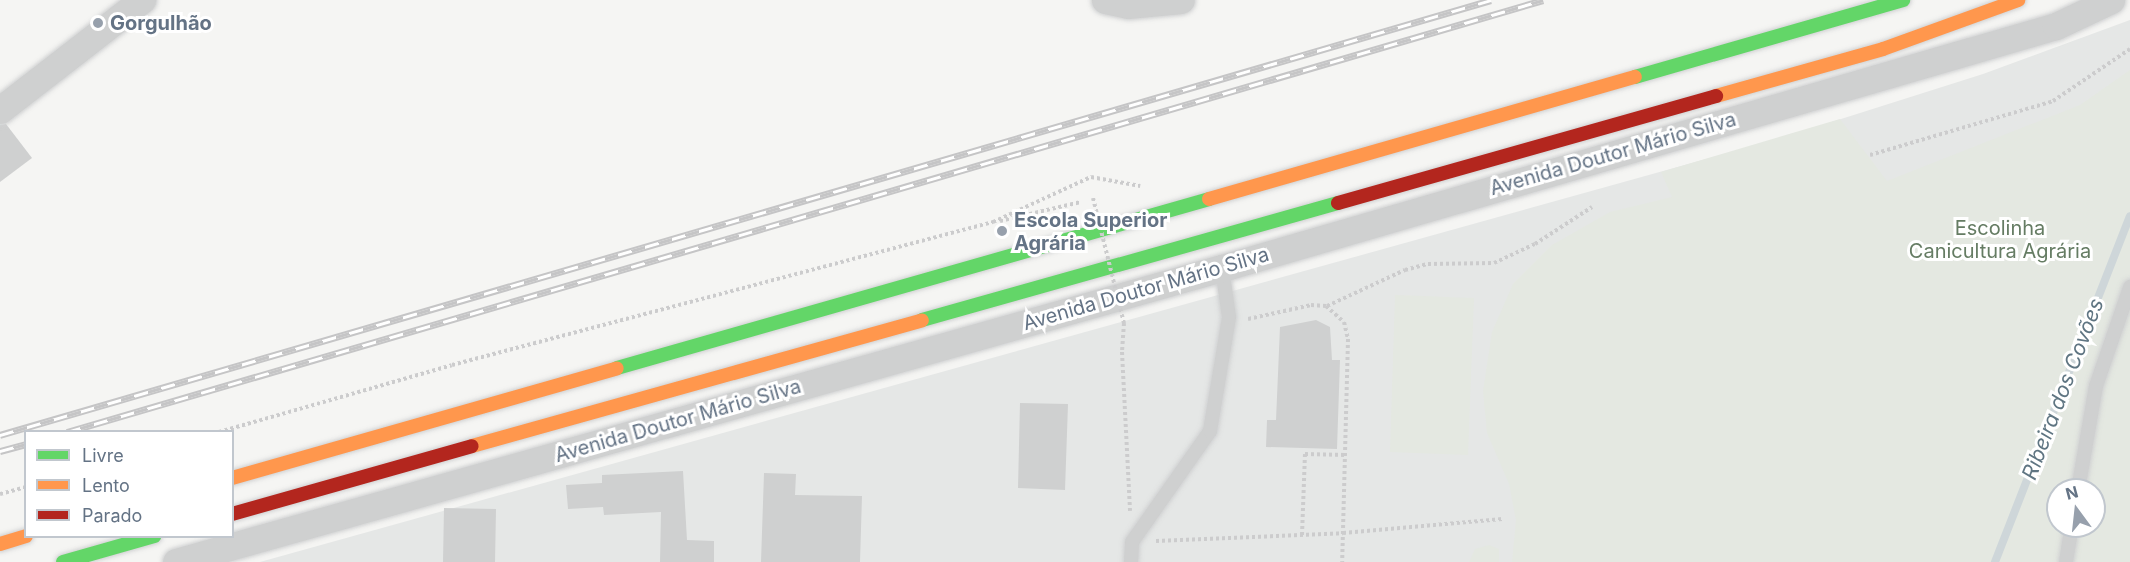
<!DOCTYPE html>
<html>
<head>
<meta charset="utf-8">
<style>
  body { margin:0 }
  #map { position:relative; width:2130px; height:562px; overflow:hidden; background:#f5f5f3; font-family:Inter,sans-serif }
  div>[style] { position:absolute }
  .built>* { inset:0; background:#e5e7e6 }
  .green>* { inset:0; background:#e4e8e1 }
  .stream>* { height:8px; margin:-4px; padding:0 4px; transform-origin:4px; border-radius:4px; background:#ced6d9 }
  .building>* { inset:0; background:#cfd0d0 }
  .path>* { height:4px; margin-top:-2px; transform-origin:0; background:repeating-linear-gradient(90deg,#cccccd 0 3px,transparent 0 6px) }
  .roads { filter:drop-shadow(0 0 2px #d0d1d2) drop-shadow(0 0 2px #d0d1d2) }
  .lane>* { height:14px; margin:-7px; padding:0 7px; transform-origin:7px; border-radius:7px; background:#cfd0d0 }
  .street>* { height:27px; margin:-13.5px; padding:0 13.5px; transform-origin:13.5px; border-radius:13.5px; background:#cfd0d0 }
  .fast>* { height:14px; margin:-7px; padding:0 7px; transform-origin:7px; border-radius:7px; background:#63d668 }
  .slow>* { height:14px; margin:-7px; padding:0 7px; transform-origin:7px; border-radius:7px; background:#ff974d }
  .jam>* { height:14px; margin:-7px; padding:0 7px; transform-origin:7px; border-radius:7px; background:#b3261e }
  .rail>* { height:7px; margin-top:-3.5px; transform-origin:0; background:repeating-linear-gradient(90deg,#fff 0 14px,#c5c5c6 0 28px); box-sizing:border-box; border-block:2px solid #c5c5c6 }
  .path-bridge>* { height:4px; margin-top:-2px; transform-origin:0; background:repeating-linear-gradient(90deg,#cccccd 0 3px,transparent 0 6px) }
  .dots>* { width:16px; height:16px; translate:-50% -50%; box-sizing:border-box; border:3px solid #fff; border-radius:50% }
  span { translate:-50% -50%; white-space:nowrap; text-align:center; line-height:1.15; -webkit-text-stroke:6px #fff; paint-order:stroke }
  .poi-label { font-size:20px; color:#647385; font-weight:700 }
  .left { translate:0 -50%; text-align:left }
  .street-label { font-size:20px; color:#647385 }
  .park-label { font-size:20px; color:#657c63 }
  .water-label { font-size:21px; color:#5f7582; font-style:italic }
  .legend { position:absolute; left:24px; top:430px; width:210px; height:108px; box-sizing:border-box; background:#fff; border:2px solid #c1c7ce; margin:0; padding:8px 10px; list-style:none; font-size:18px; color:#647385 }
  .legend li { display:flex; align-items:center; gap:12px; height:30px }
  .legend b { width:30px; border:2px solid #c1c7ce }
  .north { position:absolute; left:2046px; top:478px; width:60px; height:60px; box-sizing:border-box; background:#fff; border:2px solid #c1c7ce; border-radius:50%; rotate:345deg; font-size:16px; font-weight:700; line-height:24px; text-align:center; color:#647385 }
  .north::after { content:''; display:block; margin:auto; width:21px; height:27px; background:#97a0ac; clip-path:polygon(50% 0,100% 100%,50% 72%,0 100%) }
</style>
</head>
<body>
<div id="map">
  <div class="built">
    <i style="clip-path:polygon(evenodd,2130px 20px,2130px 562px,260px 562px,1778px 139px,1983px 74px,2130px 20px,2058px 490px,2094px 490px,2094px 526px,2058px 526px,2058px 490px)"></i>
  </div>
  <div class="green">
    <i style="clip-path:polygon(evenodd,2130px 70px,2130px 562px,1512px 562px,1516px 520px,1509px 484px,1487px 433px,1483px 391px,1492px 332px,1513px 284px,1552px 245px,1610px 212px,1672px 197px,1661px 172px,1840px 119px,1887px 181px,2080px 105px,2130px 70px,2058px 490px,2094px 490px,2094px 526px,2058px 526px,2058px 490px)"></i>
    <i style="clip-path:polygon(1395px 295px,1474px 298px,1468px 455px,1390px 452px)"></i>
    <i style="clip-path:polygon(1489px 545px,1499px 549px,1499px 562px,1469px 562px,1475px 549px)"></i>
  </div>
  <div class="stream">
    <i style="left:1995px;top:562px;width:371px;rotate:-68.7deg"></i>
  </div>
  <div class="building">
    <i style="clip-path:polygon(6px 124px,32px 158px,0 182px,0 125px)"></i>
    <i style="clip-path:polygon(1316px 320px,1330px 327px,1332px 360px,1340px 360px,1337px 449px,1266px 447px,1267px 420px,1276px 420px,1280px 327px)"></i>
    <i style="clip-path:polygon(1020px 403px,1068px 404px,1065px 490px,1018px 488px)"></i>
    <i style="clip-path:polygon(683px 471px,687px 540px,714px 541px,714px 562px,660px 562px,661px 512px,604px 515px,603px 507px,568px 509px,566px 485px,602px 483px,602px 475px)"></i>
    <i style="clip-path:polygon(764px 473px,796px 474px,795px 495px,862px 496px,860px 562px,761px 562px)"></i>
    <i style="clip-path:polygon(444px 508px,496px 509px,495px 562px,443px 562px)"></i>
  </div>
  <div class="path">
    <i style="left:1870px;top:155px;width:191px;rotate:-16.4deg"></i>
    <i style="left:2053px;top:101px;width:93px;rotate:-34deg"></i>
    <i style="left:1000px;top:221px;width:83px;rotate:-13.2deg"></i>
    <i style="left:1327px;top:306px;width:86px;rotate:-24.8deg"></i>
    <i style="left:1405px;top:270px;width:24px;rotate:-15deg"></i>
    <i style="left:1428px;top:264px;width:66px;rotate:-0.9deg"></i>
    <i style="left:1494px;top:263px;width:45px;rotate:-24.9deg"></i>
    <i style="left:1535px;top:244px;width:68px;rotate:-33deg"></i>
    <i style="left:1248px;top:319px;width:65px;rotate:-12.5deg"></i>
    <i style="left:1311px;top:305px;width:15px;rotate:4deg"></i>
    <i style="left:1326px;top:306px;width:24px;rotate:42deg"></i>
    <i style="left:1344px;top:322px;width:17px;rotate:77deg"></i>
    <i style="left:1348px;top:339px;width:223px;rotate:91.5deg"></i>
    <i style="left:1124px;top:323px;width:29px;rotate:94deg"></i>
    <i style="left:1122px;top:352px;width:159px;rotate:87.1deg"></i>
    <i style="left:219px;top:432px;width:242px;rotate:-16deg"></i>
    <i style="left:452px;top:365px;width:560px;rotate:-14.81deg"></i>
    <i style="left:993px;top:222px;width:108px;rotate:-24.7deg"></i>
    <i style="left:1091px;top:177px;width:50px;rotate:10.4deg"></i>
    <i style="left:0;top:494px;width:27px;rotate:-15deg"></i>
    <i style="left:1302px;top:535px;width:81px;rotate:-87.9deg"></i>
    <i style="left:1305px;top:454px;width:41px;rotate:1.4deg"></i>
    <i style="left:1156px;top:541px;width:187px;rotate:-2.4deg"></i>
    <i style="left:1343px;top:533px;width:160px;rotate:-5deg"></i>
  </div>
  <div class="roads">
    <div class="lane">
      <i style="left:2078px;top:490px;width:106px;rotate:-80.2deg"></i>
      <i style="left:2096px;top:386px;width:105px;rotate:-71deg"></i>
      <i style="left:1131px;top:562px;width:20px;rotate:-87deg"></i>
      <i style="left:1132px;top:542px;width:136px;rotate:-54.9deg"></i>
      <i style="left:1210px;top:431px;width:116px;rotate:-80.5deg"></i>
      <i style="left:1229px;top:317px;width:49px;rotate:-98.1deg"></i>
      <i style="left:2066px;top:562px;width:36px;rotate:-81deg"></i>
    </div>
    <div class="street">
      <i style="left:1105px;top:0;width:24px;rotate:12deg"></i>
      <i style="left:1128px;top:5px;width:53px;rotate:-5.4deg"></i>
      <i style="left:0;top:110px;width:180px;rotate:-37.8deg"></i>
      <i style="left:176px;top:562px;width:1087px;rotate:-15.7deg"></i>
      <i style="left:1222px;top:268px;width:868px;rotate:-16.18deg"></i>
      <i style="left:2056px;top:26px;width:61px;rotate:-25.3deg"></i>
    </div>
    <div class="fast">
      <i style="left:1635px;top:77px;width:279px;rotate:-16deg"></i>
      <i style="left:922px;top:320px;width:432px;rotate:-15.7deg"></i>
      <i style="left:617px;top:368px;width:616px;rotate:-15.93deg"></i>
      <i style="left:63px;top:562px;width:95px;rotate:-15.9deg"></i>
    </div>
    <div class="slow">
      <i style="left:1716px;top:96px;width:173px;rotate:-15.7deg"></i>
      <i style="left:1883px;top:49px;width:144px;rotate:-19.9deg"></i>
      <i style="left:1209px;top:199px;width:443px;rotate:-16deg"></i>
      <i style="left:472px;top:446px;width:467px;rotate:-15.6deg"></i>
      <i style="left:232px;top:478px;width:400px;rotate:-15.9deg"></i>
      <i style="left:0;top:544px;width:27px;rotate:-17deg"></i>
    </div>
    <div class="jam">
      <i style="left:1338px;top:203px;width:393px;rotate:-15.8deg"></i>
      <i style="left:232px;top:514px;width:249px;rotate:-15.8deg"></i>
    </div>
  </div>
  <div class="rail">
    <i style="left:67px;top:432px;width:1538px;rotate:-16.31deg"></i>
    <i style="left:0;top:435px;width:1553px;rotate:-16.26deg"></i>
    <i style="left:0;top:451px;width:27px;rotate:-15deg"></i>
  </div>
  <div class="path-bridge">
    <i style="left:1093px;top:198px;width:129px;rotate:76.1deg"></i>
  </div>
  <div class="dots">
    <i style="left:98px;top:23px;background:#97a0ac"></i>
    <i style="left:1002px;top:231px;background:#97a0ac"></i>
  </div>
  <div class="poi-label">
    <span class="left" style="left:110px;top:23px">Gorgulhão</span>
    <span class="left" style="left:1014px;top:232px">Escola Superior<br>Agrária</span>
  </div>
  <div class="street-label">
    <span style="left:1613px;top:154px;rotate:-16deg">Avenida Doutor Mário Silva</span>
    <span style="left:1146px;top:289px;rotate:-16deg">Avenida Doutor Mário Silva</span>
    <span style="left:678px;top:421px;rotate:-16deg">Avenida Doutor Mário Silva</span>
  </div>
  <div class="park-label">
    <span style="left:2000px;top:240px">Escolinha<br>Canicultura Agrária</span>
  </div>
  <div class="water-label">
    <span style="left:2063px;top:389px;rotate:-69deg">Ribeira dos Covões</span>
  </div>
  <ul class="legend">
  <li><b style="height:8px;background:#63d668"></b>Livre</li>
  <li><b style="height:8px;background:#ff974d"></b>Lento</li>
  <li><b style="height:8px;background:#b3261e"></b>Parado</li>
  </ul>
  <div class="north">N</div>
</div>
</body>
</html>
